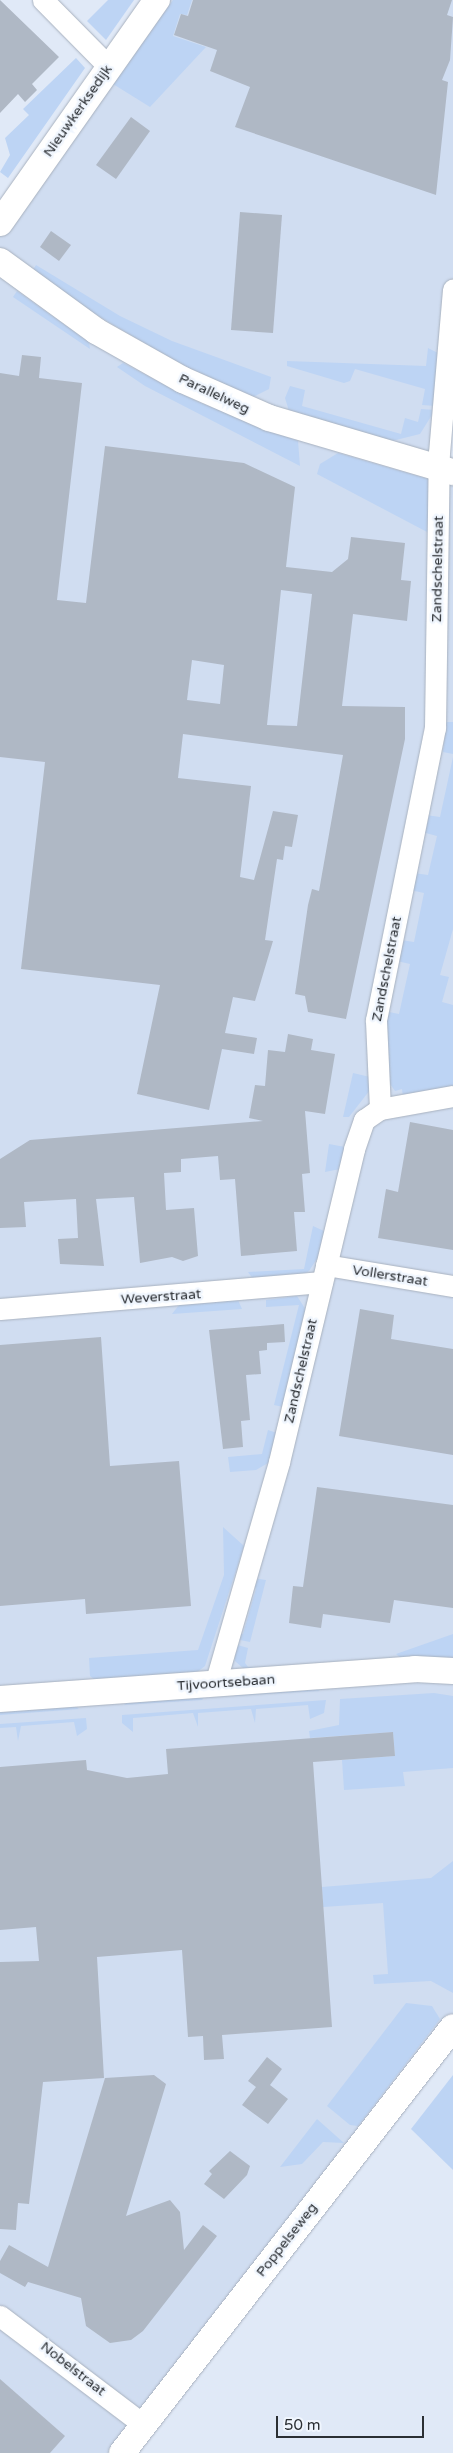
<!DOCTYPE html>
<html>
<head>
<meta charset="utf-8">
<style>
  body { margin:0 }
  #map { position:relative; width:453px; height:2453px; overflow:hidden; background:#e0e9f7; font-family:"Varela Round",sans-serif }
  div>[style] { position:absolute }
  .built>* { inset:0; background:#d0ddf1 }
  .green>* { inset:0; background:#bdd4f4 }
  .building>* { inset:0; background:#afb8c5 }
  .roads { filter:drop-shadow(0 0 1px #a8b1be) drop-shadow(0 0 1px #a8b1be) }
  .minor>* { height:21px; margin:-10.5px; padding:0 10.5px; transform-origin:10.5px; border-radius:10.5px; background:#fff }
  .tertiary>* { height:26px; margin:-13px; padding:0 13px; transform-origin:13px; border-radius:13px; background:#fff }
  span { translate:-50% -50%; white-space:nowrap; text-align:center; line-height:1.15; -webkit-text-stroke:5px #f0f6fe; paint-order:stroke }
  .street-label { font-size:14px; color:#2b2f34 }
  .scale { position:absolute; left:276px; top:2416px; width:148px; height:22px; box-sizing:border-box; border:2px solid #2b2f34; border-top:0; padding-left:6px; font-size:15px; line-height:18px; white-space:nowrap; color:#2b2f34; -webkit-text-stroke:4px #f0f6fe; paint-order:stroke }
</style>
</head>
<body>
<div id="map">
  <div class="built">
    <i style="clip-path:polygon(165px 0,453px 0,453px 422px,446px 477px,453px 480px,453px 2031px,122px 2453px,0 2453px,0 225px)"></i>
  </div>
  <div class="green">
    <i style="clip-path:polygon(108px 0,134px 0,106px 40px,87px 21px)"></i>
    <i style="clip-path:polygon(173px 0,192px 0,187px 15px,180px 14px,173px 36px,206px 47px,150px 107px,113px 84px)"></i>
    <i style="clip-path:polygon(76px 58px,85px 68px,8px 178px,0 172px,10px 155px,5px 138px,29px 115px,23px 109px)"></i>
    <i style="clip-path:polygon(36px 265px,120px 316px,172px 341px,271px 377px,269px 389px,253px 397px,183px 366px,73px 301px,33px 270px)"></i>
    <i style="clip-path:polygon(17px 291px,89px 342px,90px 349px,13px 297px)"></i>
    <i style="clip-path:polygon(428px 348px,438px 353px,436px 406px,422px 405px,425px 389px,355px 369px,350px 381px,344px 383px,287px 366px,287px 361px,426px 366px)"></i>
    <i style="clip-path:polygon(123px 363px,198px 402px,298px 441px,300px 466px,145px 386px,117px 367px)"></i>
    <i style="clip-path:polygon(290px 386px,305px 390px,302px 406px,401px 434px,405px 418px,418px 422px,421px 409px,435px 410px,420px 434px,392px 441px,289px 411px,285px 398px)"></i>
    <i style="clip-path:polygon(338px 453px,428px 479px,433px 503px,429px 533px,317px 474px,320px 464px)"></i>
    <i style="clip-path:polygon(446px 722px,453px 722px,453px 754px,443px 752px)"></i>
    <i style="clip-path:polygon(453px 757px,453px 929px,440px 975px,449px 977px,442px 1002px,453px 1005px,453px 1089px,403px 1097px,402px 1089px,395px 1091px,388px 1081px,384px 1011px,399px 1014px,410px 964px,397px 961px,401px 940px,414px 942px,424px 893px,410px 890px,414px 873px,428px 875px,437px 836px,422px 832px,426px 815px,440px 817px)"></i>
    <i style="clip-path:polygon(353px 1073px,370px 1077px,370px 1090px,349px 1117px,343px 1117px)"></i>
    <i style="clip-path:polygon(329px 1144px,345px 1147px,340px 1169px,325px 1172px)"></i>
    <i style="clip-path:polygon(313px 1226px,324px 1231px,318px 1257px,309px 1271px,301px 1276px,253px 1279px,248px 1272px,304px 1269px)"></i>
    <i style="clip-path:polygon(297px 1296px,306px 1310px,283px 1407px,274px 1405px,299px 1305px,266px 1307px,266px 1300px)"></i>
    <i style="clip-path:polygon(238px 1300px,242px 1309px,172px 1314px,179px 1305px)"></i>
    <i style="clip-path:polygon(268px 1430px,277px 1433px,268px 1463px,256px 1470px,230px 1472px,228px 1457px,262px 1454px)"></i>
    <i style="clip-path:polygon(223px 1527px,244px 1546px,205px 1666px,196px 1673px,99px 1683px,90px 1676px,89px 1658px,198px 1650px,224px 1575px)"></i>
    <i style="clip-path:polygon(259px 1579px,266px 1580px,250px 1642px,235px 1639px,237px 1634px,243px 1634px,256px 1589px,252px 1581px)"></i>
    <i style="clip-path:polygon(453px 1634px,453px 1659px,401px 1658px,396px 1654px)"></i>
    <i style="clip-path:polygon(234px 1644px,248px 1648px,245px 1663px,248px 1667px,321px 1666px,244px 1669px,235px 1661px)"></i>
    <i style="clip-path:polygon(315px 1688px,320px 1691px,234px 1696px,234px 1692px)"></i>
    <i style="clip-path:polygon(434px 1693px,453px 1696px,453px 1768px,403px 1772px,405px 1786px,344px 1790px,342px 1760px,395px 1756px,393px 1732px,310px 1738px,309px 1731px,339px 1725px,340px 1699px)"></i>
    <i style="clip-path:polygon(204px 1697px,202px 1700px,124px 1705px,128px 1701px)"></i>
    <i style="clip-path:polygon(326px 1700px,324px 1713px,310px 1719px,308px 1705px,256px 1709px,255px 1723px,251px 1709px,198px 1713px,198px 1727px,193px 1713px,133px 1718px,133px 1732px,122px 1723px,122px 1715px)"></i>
    <i style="clip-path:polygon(75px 1706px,79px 1709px,0 1715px,0 1709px)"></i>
    <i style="clip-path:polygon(86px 1718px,87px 1729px,77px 1736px,74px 1722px,21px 1726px,18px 1741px,16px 1727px,0 1728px,0 1724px)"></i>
    <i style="clip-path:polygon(453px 1861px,453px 1993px,431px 1981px,374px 1984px,373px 1975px,388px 1974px,383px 1903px,323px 1907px,322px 1887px,431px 1878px)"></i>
    <i style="clip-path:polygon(406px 2003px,432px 2006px,440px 2019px,358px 2126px,350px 2125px,327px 2106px)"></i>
    <i style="clip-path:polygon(453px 2075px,453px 2170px,411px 2129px)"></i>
    <i style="clip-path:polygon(317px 2119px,344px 2143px,323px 2142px,302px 2164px,280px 2167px)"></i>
  </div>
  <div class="building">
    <i style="clip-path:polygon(0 0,59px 57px,32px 84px,37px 90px,25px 102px,18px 94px,0 113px)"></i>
    <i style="clip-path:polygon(193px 0,452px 0,447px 15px,453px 17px,450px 60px,442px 80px,448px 82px,436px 195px,235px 127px,250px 87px,210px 71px,217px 50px,174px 35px,181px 14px,188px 16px)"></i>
    <i style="clip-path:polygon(131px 117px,150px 131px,116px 179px,96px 165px)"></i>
    <i style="clip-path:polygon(240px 212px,282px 215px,273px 333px,231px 330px)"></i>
    <i style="clip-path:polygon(51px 231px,71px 245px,59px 261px,40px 247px)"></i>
    <i style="clip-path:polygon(evenodd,22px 355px,41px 357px,39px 378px,82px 383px,57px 600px,86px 603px,105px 446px,244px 463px,295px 487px,286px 567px,332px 572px,348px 559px,351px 537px,405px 543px,401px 580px,411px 581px,407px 621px,353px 614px,342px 706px,405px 707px,405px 739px,346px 1019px,308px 1012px,305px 996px,295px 994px,308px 905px,312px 889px,319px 891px,343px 755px,183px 734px,178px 778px,251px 786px,240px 877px,254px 880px,273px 811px,298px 815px,292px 847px,285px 846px,283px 860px,277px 859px,265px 940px,273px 941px,255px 1001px,233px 997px,225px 1033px,257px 1038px,254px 1054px,222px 1049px,209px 1110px,137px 1094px,160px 985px,21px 969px,45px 762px,0 757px,0 373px,19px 376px,22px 355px,281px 590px,312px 594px,297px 726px,267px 725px,281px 590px,22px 355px,192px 660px,224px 665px,220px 704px,187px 700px,192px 660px)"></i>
    <i style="clip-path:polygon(288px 1034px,313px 1039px,311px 1050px,335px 1054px,325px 1114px,305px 1111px,310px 1173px,302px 1174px,305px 1212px,294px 1212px,297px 1251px,241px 1256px,235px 1179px,220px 1180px,218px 1156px,181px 1159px,181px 1172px,164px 1173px,166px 1210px,194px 1208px,198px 1256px,183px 1261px,172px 1257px,140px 1263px,134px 1197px,96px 1199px,104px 1266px,60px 1264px,58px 1239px,78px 1238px,76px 1199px,24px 1202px,26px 1227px,0 1228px,0 1159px,30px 1140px,263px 1121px,249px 1118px,255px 1085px,265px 1086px,268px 1050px,285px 1052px)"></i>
    <i style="clip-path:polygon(410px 1122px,453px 1130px,453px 1250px,378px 1238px,386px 1189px,398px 1192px)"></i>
    <i style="clip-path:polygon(360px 1309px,394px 1315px,391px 1339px,453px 1349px,453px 1455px,339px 1436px)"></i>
    <i style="clip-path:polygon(284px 1324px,285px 1342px,267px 1343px,267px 1350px,259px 1351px,261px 1374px,246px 1375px,250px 1420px,241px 1421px,243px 1447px,223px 1449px,209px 1330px)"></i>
    <i style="clip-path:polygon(101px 1337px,110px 1466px,179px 1461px,191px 1606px,86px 1614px,85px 1599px,0 1606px,0 1345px)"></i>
    <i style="clip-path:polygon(317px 1487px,453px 1505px,453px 1608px,394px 1600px,390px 1623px,323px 1614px,321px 1628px,289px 1623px,293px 1586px,303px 1587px)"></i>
    <i style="clip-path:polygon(393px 1732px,395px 1756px,313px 1762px,332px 2027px,222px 2035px,224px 2059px,204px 2060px,203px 2036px,188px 2037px,182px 1950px,97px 1957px,104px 2078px,43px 2082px,29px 2204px,18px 2203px,16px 2230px,0 2229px,0 1962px,39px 1961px,36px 1927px,0 1930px,0 1767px,86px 1760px,87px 1770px,127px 1778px,168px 1774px,166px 1749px)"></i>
    <i style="clip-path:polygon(267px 2057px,282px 2069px,270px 2085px,288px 2099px,268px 2124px,242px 2105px,256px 2087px,248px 2081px)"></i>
    <i style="clip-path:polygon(154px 2075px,166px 2084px,126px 2216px,170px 2200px,180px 2212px,184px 2250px,203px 2225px,217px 2236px,143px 2331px,131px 2340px,110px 2343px,86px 2326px,81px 2298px,28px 2282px,25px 2287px,0 2273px,0 2261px,9px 2245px,48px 2267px,105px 2078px)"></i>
    <i style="clip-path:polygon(230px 2151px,250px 2166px,247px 2175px,224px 2199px,204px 2184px,212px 2174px,209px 2171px)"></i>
    <i style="clip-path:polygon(0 2379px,65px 2436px,50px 2453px,0 2453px)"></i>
  </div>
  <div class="roads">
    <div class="minor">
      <i style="left:43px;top:0;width:94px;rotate:45.4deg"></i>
      <i style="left:380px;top:1109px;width:74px;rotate:-10.1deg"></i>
      <i style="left:326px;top:1265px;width:129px;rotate:9.4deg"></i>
      <i style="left:0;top:1309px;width:323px;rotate:-4.8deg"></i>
      <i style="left:215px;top:1684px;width:231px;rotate:-73.9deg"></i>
      <i style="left:279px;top:1462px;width:322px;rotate:-76.5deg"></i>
      <i style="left:354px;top:1149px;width:31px;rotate:-71deg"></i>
      <i style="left:364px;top:1120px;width:19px;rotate:-35deg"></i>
      <i style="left:380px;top:1109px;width:89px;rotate:-92.6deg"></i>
      <i style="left:376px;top:1020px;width:298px;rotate:-78.6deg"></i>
      <i style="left:435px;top:728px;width:275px;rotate:-89.2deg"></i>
      <i style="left:439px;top:453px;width:164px;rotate:-85.1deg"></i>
      <i style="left:0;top:2316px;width:181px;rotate:37.1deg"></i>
    </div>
    <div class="tertiary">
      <i style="left:0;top:223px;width:273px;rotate:-54.9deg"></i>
      <i style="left:0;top:261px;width:119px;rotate:36.1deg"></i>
      <i style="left:96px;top:331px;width:100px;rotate:29.4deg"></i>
      <i style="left:183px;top:380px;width:94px;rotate:23.8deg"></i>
      <i style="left:269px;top:418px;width:192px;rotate:16.4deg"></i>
      <i style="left:0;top:1699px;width:416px;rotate:-4.1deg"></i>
      <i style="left:415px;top:1669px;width:38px;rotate:3deg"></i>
      <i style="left:122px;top:2453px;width:539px;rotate:-52.15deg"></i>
    </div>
  </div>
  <div class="street-label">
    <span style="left:78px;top:111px;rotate:-55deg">Nieuwkerksedijk</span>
    <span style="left:214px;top:394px;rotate:25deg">Parallelweg</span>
    <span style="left:438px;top:569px;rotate:-89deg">Zandschelstraat</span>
    <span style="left:387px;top:969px;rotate:-79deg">Zandschelstraat</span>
    <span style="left:390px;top:1276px;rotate:9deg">Vollerstraat</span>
    <span style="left:161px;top:1297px;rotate:-4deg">Weverstraat</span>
    <span style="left:301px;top:1371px;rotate:-77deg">Zandschelstraat</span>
    <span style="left:226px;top:1683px;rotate:-4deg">Tijvoortsebaan</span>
    <span style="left:287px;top:2240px;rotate:-52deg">Poppelseweg</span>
    <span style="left:73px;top:2369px;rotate:38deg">Nobelstraat</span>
  </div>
  <div class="scale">50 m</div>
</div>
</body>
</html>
